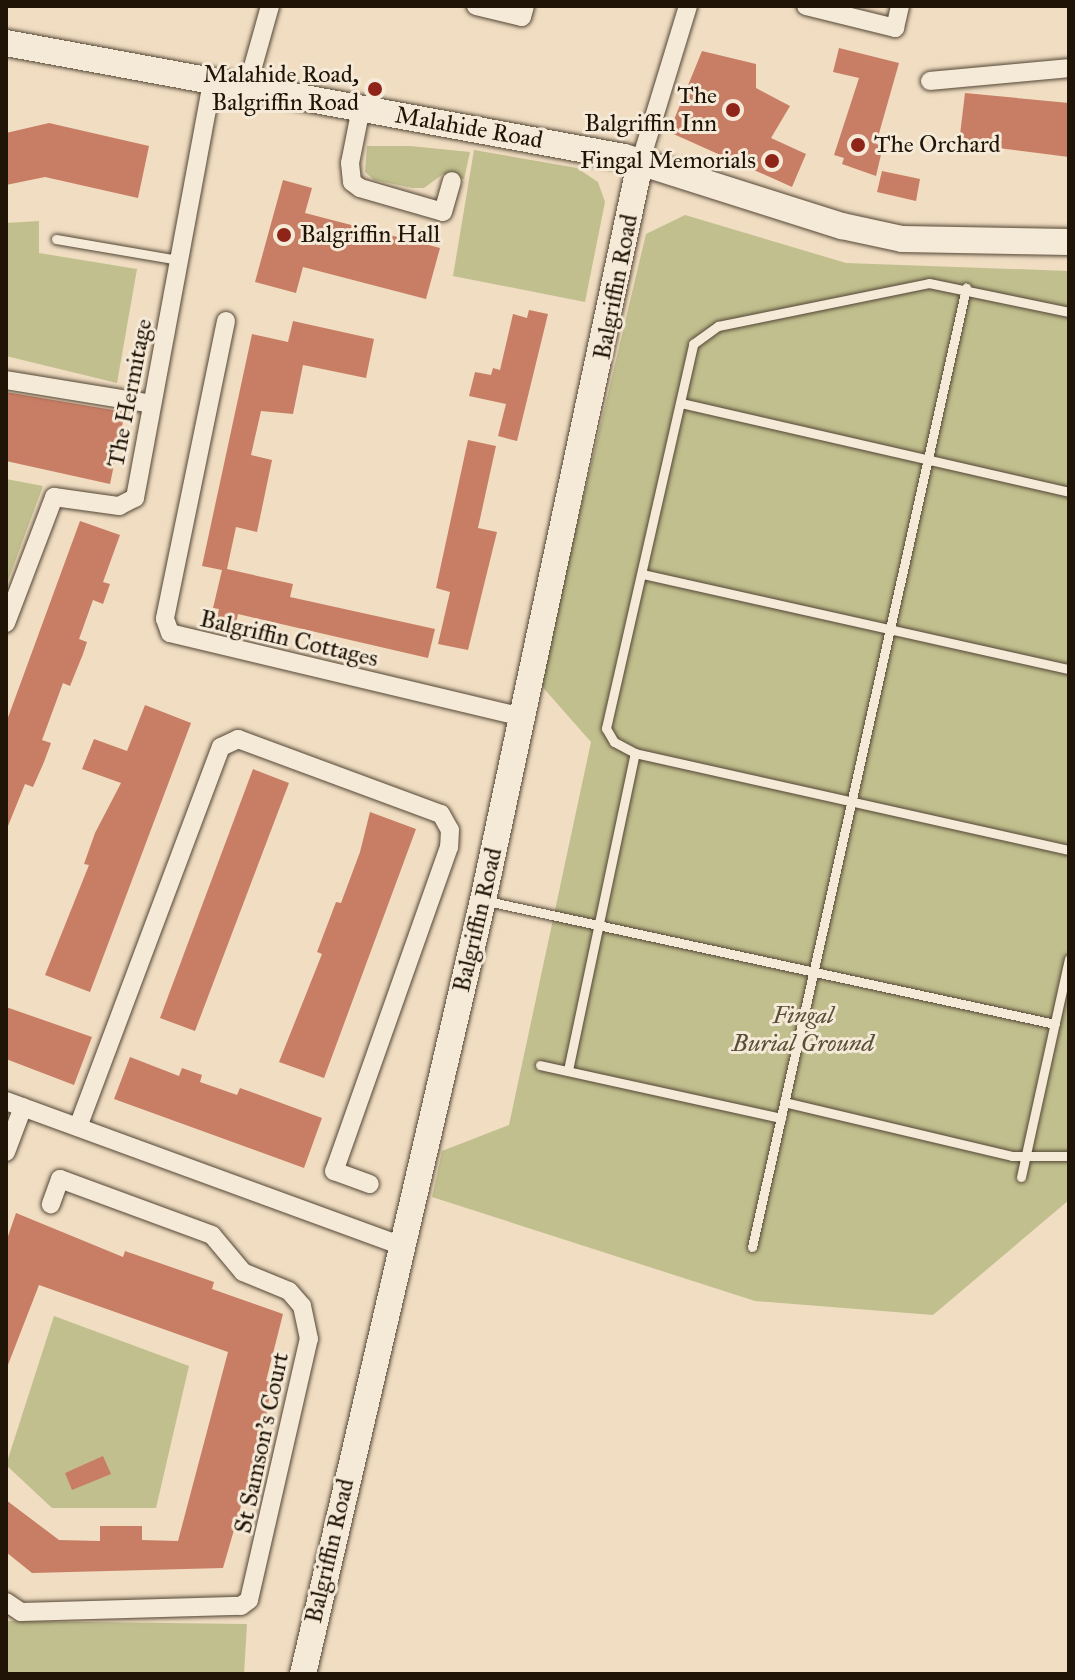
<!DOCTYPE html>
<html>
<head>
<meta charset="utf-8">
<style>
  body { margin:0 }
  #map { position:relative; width:1075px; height:1680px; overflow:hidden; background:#f0ddc2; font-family:"IM FELL Great Primer",serif }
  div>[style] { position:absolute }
  .green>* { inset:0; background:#c1bf8e }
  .building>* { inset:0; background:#c87e65 }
  .roads { filter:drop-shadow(0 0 2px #534635) drop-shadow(0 0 2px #534635) }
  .service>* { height:9px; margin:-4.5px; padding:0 4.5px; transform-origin:4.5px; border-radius:4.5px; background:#f5e9d7 }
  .minor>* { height:18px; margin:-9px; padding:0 9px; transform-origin:9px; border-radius:9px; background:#f5e9d7 }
  .secondary>* { height:26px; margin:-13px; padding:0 13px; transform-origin:13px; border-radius:13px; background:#f5e9d7 }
  .dots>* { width:22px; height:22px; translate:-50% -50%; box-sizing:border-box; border:4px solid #f5e9d7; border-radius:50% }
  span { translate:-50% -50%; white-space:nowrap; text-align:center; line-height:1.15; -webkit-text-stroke:6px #f5e9d7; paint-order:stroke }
  .poi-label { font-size:24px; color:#1f1406 }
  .right { translate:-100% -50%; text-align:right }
  .left { translate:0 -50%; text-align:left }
  .street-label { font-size:24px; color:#1f1406 }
  .park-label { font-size:24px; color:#585036; font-style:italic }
  .frame { position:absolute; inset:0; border:8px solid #1f1406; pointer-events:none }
</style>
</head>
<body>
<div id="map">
  <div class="green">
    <i style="clip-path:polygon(367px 146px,410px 146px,470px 152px,464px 179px,443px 174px,424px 188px,412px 188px,374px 180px,365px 172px)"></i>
    <i style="clip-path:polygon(474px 150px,577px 168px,598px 182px,605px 202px,585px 302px,453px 276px)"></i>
    <i style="clip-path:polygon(685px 215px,846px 263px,1069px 271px,1069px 1200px,933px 1315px,755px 1301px,432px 1197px,442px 1151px,509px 1125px,591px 742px,539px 683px,646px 234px)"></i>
    <i style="clip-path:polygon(39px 221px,39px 253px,137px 269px,117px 383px,6px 356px,6px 223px)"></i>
    <i style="clip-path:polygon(6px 479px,43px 486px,6px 586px)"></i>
    <i style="clip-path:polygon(54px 1316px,189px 1366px,156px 1508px,52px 1508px,6px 1465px)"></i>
    <i style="clip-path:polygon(6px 1621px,247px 1624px,244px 1674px,6px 1674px)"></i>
  </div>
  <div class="building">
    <i style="clip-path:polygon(839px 48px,899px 63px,876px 144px,883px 146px,876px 176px,842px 164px,844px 158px,834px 155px,859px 78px,833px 72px)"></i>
    <i style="clip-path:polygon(702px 51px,756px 64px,756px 88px,790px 106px,771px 138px,806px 154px,792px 187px,669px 132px)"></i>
    <i style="clip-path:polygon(965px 93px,1069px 103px,1069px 157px,959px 143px)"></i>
    <i style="clip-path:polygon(49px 123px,149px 146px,138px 198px,45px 177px,6px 185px,6px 133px)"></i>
    <i style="clip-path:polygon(882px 171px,920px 179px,916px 201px,877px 192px)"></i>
    <i style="clip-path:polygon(283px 180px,312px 188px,305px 213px,440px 248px,426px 299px,303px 267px,296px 293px,255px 282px)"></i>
    <i style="clip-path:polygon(529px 310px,548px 314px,517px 441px,498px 436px,506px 404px,469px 396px,475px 372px,491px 375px,493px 368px,500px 370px,513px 314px,527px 318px)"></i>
    <i style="clip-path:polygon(293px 321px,374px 339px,366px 378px,303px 365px,293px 414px,261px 411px,251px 455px,272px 460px,257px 532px,236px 527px,227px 569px,293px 584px,290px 597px,435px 629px,428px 658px,238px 614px,235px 628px,216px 624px,219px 609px,213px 608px,222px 570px,202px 566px,252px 334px,288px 342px)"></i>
    <i style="clip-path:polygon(6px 392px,125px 412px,110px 484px,6px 461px)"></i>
    <i style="clip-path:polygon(468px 440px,496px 446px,478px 528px,497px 532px,468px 650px,438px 644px,450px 592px,436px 588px)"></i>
    <i style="clip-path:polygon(80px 521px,120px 535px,103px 582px,110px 584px,103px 604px,93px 600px,79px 639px,87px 642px,83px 654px,70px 686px,63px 683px,42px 740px,51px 743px,44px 762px,33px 787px,25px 784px,6px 831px,6px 723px)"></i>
    <i style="clip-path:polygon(145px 705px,191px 723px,90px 992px,45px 975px,89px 865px,84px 864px,95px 833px,121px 783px,82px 769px,94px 739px,127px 751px)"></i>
    <i style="clip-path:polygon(253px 769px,289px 783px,195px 1031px,160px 1018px)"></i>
    <i style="clip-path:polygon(370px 812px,416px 829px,324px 1078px,279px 1062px,322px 954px,317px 952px,336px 902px,341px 903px,360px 852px)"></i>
    <i style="clip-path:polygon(6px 1007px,92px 1037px,74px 1085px,6px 1059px)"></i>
    <i style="clip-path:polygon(130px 1057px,179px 1076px,182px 1068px,202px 1075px,200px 1082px,237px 1095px,240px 1088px,322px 1118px,304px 1168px,114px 1099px)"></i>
    <i style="clip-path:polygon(16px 1213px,123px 1257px,125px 1251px,214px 1282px,212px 1289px,283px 1314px,266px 1381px,272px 1382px,265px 1423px,223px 1568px,32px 1573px,6px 1552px,6px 1500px,59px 1540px,100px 1541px,100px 1526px,142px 1526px,142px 1540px,178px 1541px,228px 1352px,39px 1285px,6px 1370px,6px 1242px)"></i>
    <i style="clip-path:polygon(103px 1456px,111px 1474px,72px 1490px,65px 1473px)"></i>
  </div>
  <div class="roads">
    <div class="service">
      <i style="left:56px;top:239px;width:125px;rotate:9.7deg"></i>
      <i style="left:681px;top:403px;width:398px;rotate:12.9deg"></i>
      <i style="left:643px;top:574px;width:436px;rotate:12.6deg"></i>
      <i style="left:635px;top:753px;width:445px;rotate:12.6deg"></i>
      <i style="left:487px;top:901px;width:581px;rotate:12.22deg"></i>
      <i style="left:540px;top:1065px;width:247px;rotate:12.4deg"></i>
      <i style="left:568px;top:1070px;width:324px;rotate:-78.1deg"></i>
      <i style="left:635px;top:753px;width:24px;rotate:-152deg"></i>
      <i style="left:614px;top:742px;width:16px;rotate:-120deg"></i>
      <i style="left:606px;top:728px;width:394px;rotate:-77.2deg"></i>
      <i style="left:693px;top:344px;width:31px;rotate:-36deg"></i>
      <i style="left:718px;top:326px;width:215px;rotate:-11.5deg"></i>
      <i style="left:929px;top:283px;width:143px;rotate:11.7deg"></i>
      <i style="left:784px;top:1102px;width:234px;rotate:13.3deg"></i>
      <i style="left:1012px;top:1156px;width:57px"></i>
      <i style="left:1021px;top:1177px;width:223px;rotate:-77.6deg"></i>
      <i style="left:752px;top:1247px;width:983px;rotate:-77.42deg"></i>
    </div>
    <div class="minor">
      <i style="left:476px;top:6px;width:47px;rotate:13.4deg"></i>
      <i style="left:522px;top:17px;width:11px;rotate:-75deg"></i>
      <i style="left:806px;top:6px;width:92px;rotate:13.9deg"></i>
      <i style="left:895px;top:28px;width:23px;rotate:-77deg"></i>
      <i style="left:930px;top:81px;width:140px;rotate:-5.3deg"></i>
      <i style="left:247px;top:88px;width:85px;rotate:-74.3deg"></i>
      <i style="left:361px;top:108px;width:56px;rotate:101.3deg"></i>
      <i style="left:350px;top:163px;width:19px;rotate:84deg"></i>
      <i style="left:352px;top:182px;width:10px;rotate:37deg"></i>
      <i style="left:360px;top:188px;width:86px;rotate:16.1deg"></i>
      <i style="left:443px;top:212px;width:32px;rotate:-74deg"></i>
      <i style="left:640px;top:163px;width:164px;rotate:-73deg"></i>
      <i style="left:226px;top:321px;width:304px;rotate:101.6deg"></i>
      <i style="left:165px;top:619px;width:15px;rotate:70deg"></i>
      <i style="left:170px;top:633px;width:362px;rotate:13.4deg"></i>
      <i style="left:6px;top:380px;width:148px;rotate:9.3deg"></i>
      <i style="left:6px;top:623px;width:135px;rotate:-69.1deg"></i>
      <i style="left:54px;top:497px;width:66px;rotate:7.9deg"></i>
      <i style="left:119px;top:506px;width:18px;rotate:-27deg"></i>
      <i style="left:135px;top:498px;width:422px;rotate:-79.5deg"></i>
      <i style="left:6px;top:1101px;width:419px;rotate:20.1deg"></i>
      <i style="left:78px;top:1127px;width:406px;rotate:-69.4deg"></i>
      <i style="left:221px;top:747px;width:19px;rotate:-25deg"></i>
      <i style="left:238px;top:739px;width:216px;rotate:20.3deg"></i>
      <i style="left:441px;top:814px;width:18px;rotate:61deg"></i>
      <i style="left:450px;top:830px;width:17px;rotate:93deg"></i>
      <i style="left:449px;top:847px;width:344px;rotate:109.5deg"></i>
      <i style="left:334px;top:1171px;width:38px;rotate:20deg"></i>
      <i style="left:6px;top:1152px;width:48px;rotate:-69.3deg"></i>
      <i style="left:6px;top:1602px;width:18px;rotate:34deg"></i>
      <i style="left:21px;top:1612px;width:220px;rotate:-1.6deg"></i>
      <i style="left:241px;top:1606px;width:10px;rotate:-37deg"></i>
      <i style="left:249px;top:1600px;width:268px;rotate:-77.1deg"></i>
      <i style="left:309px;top:1339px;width:34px;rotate:-102deg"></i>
      <i style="left:302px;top:1306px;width:20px;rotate:-131deg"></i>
      <i style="left:289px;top:1291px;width:50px;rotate:-157.6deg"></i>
      <i style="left:243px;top:1272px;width:48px;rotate:-130deg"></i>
      <i style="left:212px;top:1235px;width:162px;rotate:-159.8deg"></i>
      <i style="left:60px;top:1179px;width:27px;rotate:110deg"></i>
    </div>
    <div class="secondary">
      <i style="left:6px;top:43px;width:628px;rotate:10.45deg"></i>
      <i style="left:624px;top:157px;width:229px;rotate:17.6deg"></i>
      <i style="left:842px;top:226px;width:61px;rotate:12.2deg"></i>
      <i style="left:902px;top:239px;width:167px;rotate:1deg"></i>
      <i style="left:303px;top:1674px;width:795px;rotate:-76.91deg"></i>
      <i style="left:483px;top:900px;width:754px;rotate:-77.97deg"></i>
    </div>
  </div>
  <div class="dots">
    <i style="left:375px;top:89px;background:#8f2418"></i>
    <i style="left:733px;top:110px;background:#8f2418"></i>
    <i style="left:858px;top:145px;background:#8f2418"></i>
    <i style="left:772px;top:161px;background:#8f2418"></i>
    <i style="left:284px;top:235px;background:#8f2418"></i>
  </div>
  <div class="poi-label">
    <span class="right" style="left:359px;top:89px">Malahide Road,<br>Balgriffin Road</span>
    <span class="right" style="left:717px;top:110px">The<br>Balgriffin Inn</span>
    <span class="left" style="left:874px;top:145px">The Orchard</span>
    <span class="right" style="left:756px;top:161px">Fingal Memorials</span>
    <span class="left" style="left:300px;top:235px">Balgriffin Hall</span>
  </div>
  <div class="street-label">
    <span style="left:469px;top:128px;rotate:10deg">Malahide Road</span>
    <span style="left:616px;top:287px;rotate:-79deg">Balgriffin Road</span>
    <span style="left:130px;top:393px;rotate:-79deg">The Hermitage</span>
    <span style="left:289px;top:639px;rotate:13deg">Balgriffin Cottages</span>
    <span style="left:478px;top:920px;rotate:-77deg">Balgriffin Road</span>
    <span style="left:262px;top:1443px;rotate:-78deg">St Samson's Court</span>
    <span style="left:330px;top:1551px;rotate:-77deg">Balgriffin Road</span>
  </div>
  <div class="park-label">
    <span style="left:803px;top:1030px">Fingal<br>Burial Ground</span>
  </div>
  <div class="frame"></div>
</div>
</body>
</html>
